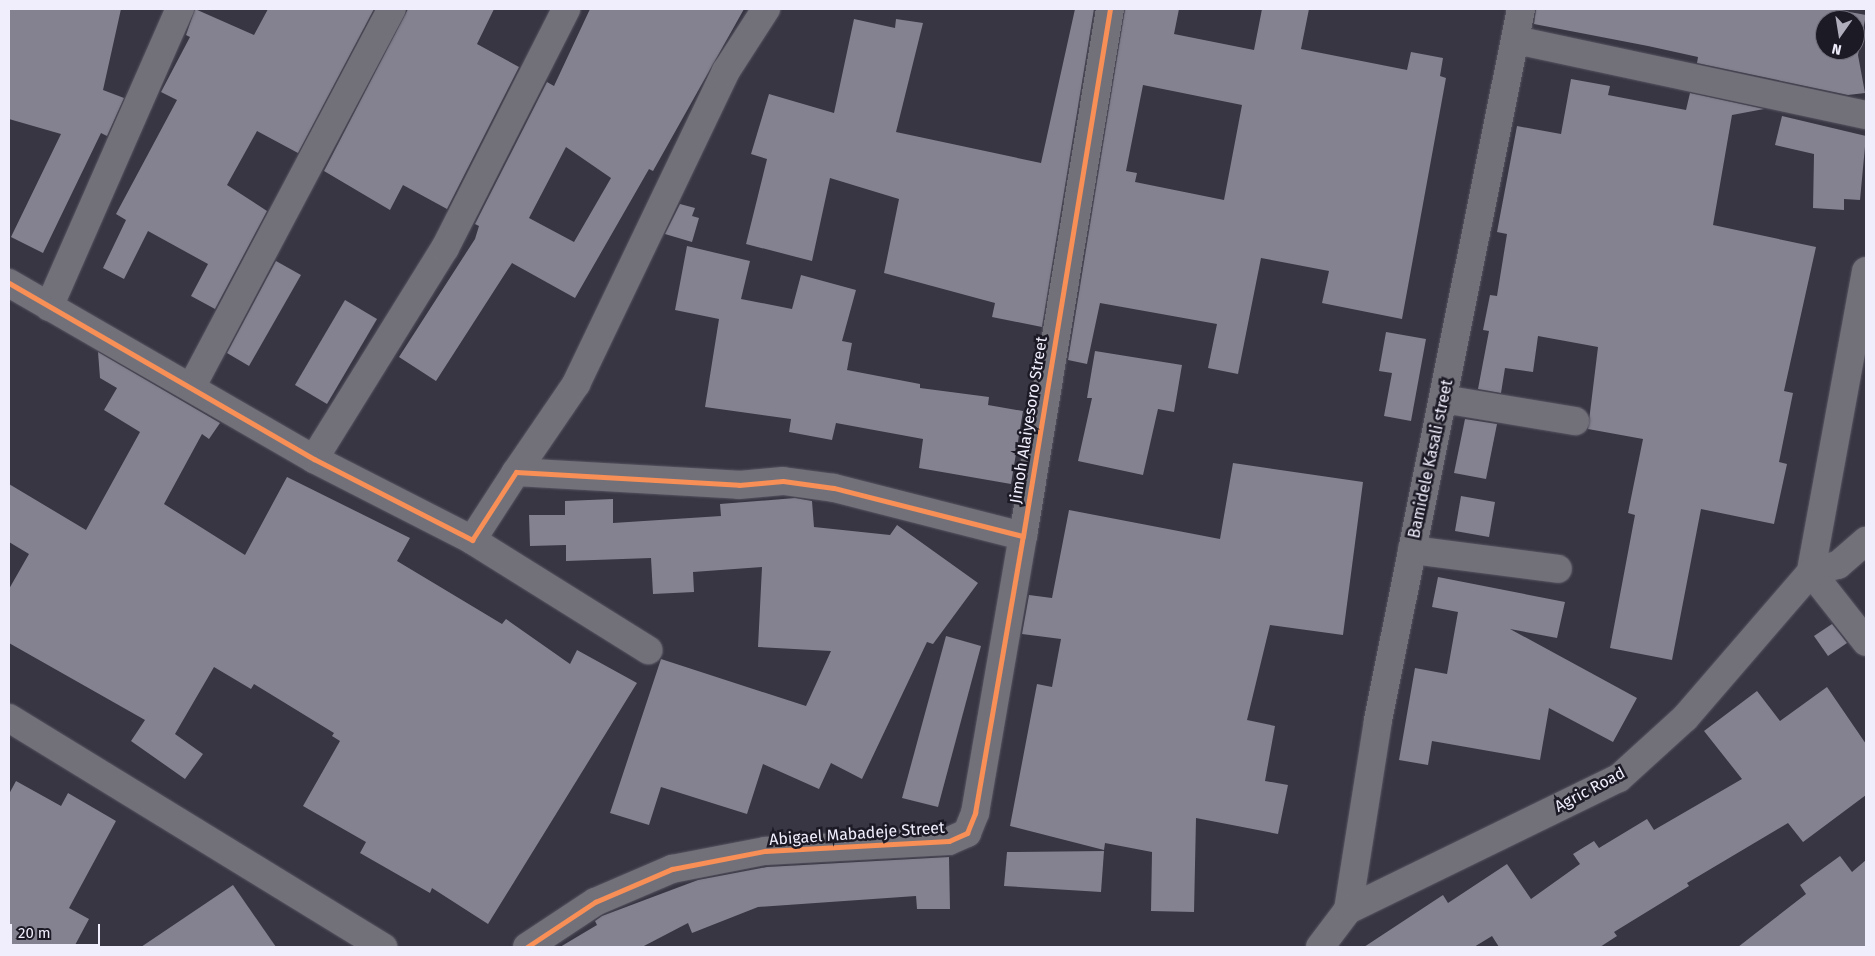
<!DOCTYPE html>
<html>
<head>
<meta charset="utf-8">
<style>
  body { margin:0 }
  #map { position:relative; width:1875px; height:956px; overflow:hidden; background:#383643; font-family:"Fira Sans",sans-serif }
  div>[style] { position:absolute }
  .building>* { inset:0; background:#848290 }
  .roads { filter:drop-shadow(0 0 1px #565460) drop-shadow(0 0 1px #565460) }
  .minor>* { height:28px; margin:-14px; padding:0 14px; transform-origin:14px; border-radius:14px; background:#72717a }
  .cycleway>* { height:5px; margin:-2.5px; padding:0 2.5px; transform-origin:2.5px; border-radius:2.5px; background:#f78f57 }
  span { translate:-50% -50%; white-space:nowrap; text-align:center; line-height:1.15; -webkit-text-stroke:5px #1c1a25; paint-order:stroke }
  .street-label { font-size:16px; color:#f0eefd }
  .frame { position:absolute; inset:0; border:10px solid #f0eefd; pointer-events:none }
  .north { position:absolute; left:1815px; top:10px; width:50px; height:50px; box-sizing:border-box; background:#1c1a25; border:1px solid #716f7b; border-radius:50%; rotate:193deg; font-size:14px; font-weight:700; line-height:20px; text-align:center; color:#f0eefd }
  .north::after { content:''; display:block; margin:auto; width:18px; height:22px; background:#b0aebc; clip-path:polygon(50% 0,100% 100%,50% 72%,0 100%) }
  .scale { position:absolute; left:10px; top:924px; width:90px; height:22px; box-sizing:border-box; border:2px solid #f0eefd; border-top:0; padding-left:6px; font-size:15px; line-height:18px; white-space:nowrap; color:#f0eefd; -webkit-text-stroke:4px #1c1a25; paint-order:stroke }
</style>
</head>
<body>
<div id="map">
  <div class="building">
    <i style="clip-path:polygon(9px 9px,121px 9px,103px 90px,124px 98px,107px 136px,101px 133px,43px 253px,11px 237px,61px 134px,9px 119px)"></i>
    <i style="clip-path:polygon(195px 9px,254px 35px,268px 9px,374px 9px,298px 153px,257px 131px,227px 185px,267px 211px,215px 309px,191px 296px,208px 264px,148px 231px,124px 279px,103px 268px,126px 220px,116px 214px,177px 100px,161px 92px,190px 37px,186px 35px)"></i>
    <i style="clip-path:polygon(408px 9px,494px 9px,477px 44px,519px 67px,447px 209px,403px 185px,390px 210px,324px 171px)"></i>
    <i style="clip-path:polygon(evenodd,590px 9px,744px 9px,653px 171px,649px 169px,575px 298px,512px 263px,436px 381px,399px 357px,475px 239px,479px 226px,475px 224px,547px 82px,554px 86px,590px 9px,566px 147px,611px 178px,574px 242px,529px 218px,566px 147px)"></i>
    <i style="clip-path:polygon(1075px 9px,1094px 9px,1042px 327px,992px 317px,995px 303px,884px 273px,899px 199px,830px 178px,812px 261px,746px 244px,767px 159px,751px 154px,769px 94px,834px 113px,854px 19px,895px 28px,896px 19px,923px 23px,896px 132px,1041px 163px)"></i>
    <i style="clip-path:polygon(evenodd,1125px 9px,1179px 9px,1174px 34px,1254px 50px,1262px 9px,1309px 9px,1301px 49px,1407px 70px,1411px 52px,1443px 58px,1440px 76px,1446px 78px,1402px 319px,1322px 303px,1329px 271px,1261px 258px,1238px 374px,1208px 368px,1217px 324px,1100px 303px,1087px 364px,1068px 360px,1125px 9px,1143px 85px,1242px 105px,1224px 200px,1135px 182px,1137px 173px,1126px 171px,1143px 85px)"></i>
    <i style="clip-path:polygon(evenodd,1536px 9px,1833px 9px,1866px 15px,1858px 55px,1865px 93px,1848px 95px,1697px 63px,1698px 57px,1648px 46px,1534px 24px,1536px 9px,1825px 20px,1855px 20px,1855px 50px,1825px 50px,1825px 20px)"></i>
    <i style="clip-path:polygon(1571px 79px,1610px 86px,1608px 95px,1686px 110px,1690px 93px,1764px 109px,1732px 115px,1713px 225px,1816px 247px,1784px 391px,1793px 393px,1779px 462px,1787px 464px,1774px 524px,1701px 509px,1672px 660px,1610px 648px,1635px 515px,1628px 513px,1643px 439px,1588px 429px,1598px 347px,1538px 336px,1533px 372px,1505px 368px,1501px 393px,1478px 389px,1489px 331px,1483px 330px,1490px 295px,1497px 296px,1507px 234px,1497px 232px,1517px 126px,1561px 134px)"></i>
    <i style="clip-path:polygon(1782px 116px,1866px 136px,1860px 200px,1844px 199px,1844px 210px,1813px 208px,1814px 154px,1775px 145px)"></i>
    <i style="clip-path:polygon(680px 204px,695px 208px,692px 216px,699px 218px,692px 242px,665px 234px)"></i>
    <i style="clip-path:polygon(687px 246px,750px 261px,741px 299px,792px 309px,801px 275px,856px 290px,842px 341px,852px 343px,847px 370px,920px 384px,920px 388px,989px 397px,988px 405px,1023px 411px,1011px 484px,919px 468px,923px 439px,836px 423px,832px 440px,789px 432px,791px 419px,705px 407px,719px 319px,675px 310px)"></i>
    <i style="clip-path:polygon(276px 261px,301px 275px,249px 366px,227px 353px)"></i>
    <i style="clip-path:polygon(345px 300px,377px 319px,327px 404px,295px 385px)"></i>
    <i style="clip-path:polygon(1386px 332px,1426px 339px,1411px 421px,1384px 416px,1392px 373px,1379px 371px)"></i>
    <i style="clip-path:polygon(1095px 351px,1182px 365px,1174px 412px,1158px 409px,1143px 475px,1078px 461px,1092px 398px,1087px 398px)"></i>
    <i style="clip-path:polygon(98px 352px,220px 423px,209px 439px,202px 434px,164px 504px,245px 555px,287px 477px,410px 538px,397px 561px,502px 624px,506px 619px,570px 664px,577px 650px,637px 683px,488px 924px,432px 888px,430px 893px,360px 853px,366px 842px,303px 806px,340px 741px,332px 736px,334px 733px,254px 684px,251px 689px,214px 667px,175px 734px,203px 754px,185px 779px,131px 741px,145px 720px,9px 643px,9px 589px,29px 554px,9px 542px,9px 484px,86px 530px,140px 432px,104px 410px,117px 388px,100px 378px)"></i>
    <i style="clip-path:polygon(1465px 419px,1497px 424px,1486px 479px,1454px 473px)"></i>
    <i style="clip-path:polygon(1233px 463px,1363px 482px,1343px 635px,1270px 625px,1247px 720px,1275px 726px,1265px 781px,1288px 785px,1278px 834px,1196px 818px,1194px 912px,1151px 911px,1152px 852px,1105px 843px,1104px 850px,1010px 826px,1037px 684px,1052px 687px,1061px 639px,1022px 634px,1029px 595px,1052px 598px,1069px 510px,1220px 539px)"></i>
    <i style="clip-path:polygon(1461px 496px,1495px 502px,1489px 537px,1455px 531px)"></i>
    <i style="clip-path:polygon(795px 498px,812px 501px,814px 527px,890px 535px,897px 525px,978px 583px,933px 644px,927px 642px,862px 779px,831px 763px,819px 789px,763px 764px,747px 814px,661px 787px,649px 825px,610px 813px,661px 659px,806px 706px,831px 651px,758px 647px,762px 567px,693px 572px,694px 592px,653px 594px,651px 558px,566px 561px,566px 545px,530px 546px,529px 515px,565px 515px,565px 501px,613px 499px,613px 523px,721px 516px,720px 504px)"></i>
    <i style="clip-path:polygon(1438px 577px,1565px 602px,1557px 638px,1510px 629px,1637px 698px,1613px 742px,1549px 708px,1540px 760px,1432px 741px,1428px 765px,1399px 760px,1415px 668px,1447px 674px,1458px 612px,1432px 607px)"></i>
    <i style="clip-path:polygon(1832px 624px,1847px 643px,1828px 656px,1814px 636px)"></i>
    <i style="clip-path:polygon(946px 636px,981px 646px,938px 807px,902px 798px)"></i>
    <i style="clip-path:polygon(1827px 687px,1866px 744px,1866px 795px,1803px 842px,1788px 823px,1687px 883px,1689px 886px,1614px 932px,1617px 936px,1600px 947px,1499px 947px,1492px 936px,1474px 947px,1364px 947px,1443px 895px,1448px 903px,1507px 864px,1531px 899px,1580px 864px,1573px 854px,1594px 841px,1599px 848px,1647px 819px,1654px 830px,1742px 779px,1704px 731px,1757px 691px,1780px 721px)"></i>
    <i style="clip-path:polygon(16px 781px,61px 806px,68px 793px,116px 821px,69px 908px,89px 919px,74px 947px,9px 947px,9px 794px)"></i>
    <i style="clip-path:polygon(1104px 851px,1101px 892px,1004px 886px,1007px 852px)"></i>
    <i style="clip-path:polygon(1840px 856px,1852px 872px,1866px 860px,1866px 947px,1738px 947px,1806px 894px,1800px 885px)"></i>
    <i style="clip-path:polygon(949px 857px,950px 909px,917px 909px,916px 896px,758px 907px,692px 933px,688px 923px,642px 947px,560px 947px,597px 925px,595px 921px,602px 916px,698px 880px,767px 867px)"></i>
    <i style="clip-path:polygon(233px 885px,276px 947px,141px 947px)"></i>
  </div>
  <div class="roads">
    <div class="minor">
      <i style="left:1516px;top:40px;width:358px;rotate:12.1deg"></i>
      <i style="left:1866px;top:271px;width:306px;rotate:100.4deg"></i>
      <i style="left:1811px;top:572px;width:89px;rotate:51.8deg"></i>
      <i style="left:9px;top:283px;width:352px;rotate:30deg"></i>
      <i style="left:314px;top:459px;width:178px;rotate:27.1deg"></i>
      <i style="left:472px;top:540px;width:81px;rotate:-57.1deg"></i>
      <i style="left:516px;top:472px;width:223px;rotate:3.3deg"></i>
      <i style="left:739px;top:485px;width:44px;rotate:-5.2deg"></i>
      <i style="left:783px;top:481px;width:51px;rotate:7.8deg"></i>
      <i style="left:834px;top:488px;width:195px;rotate:14.3deg"></i>
      <i style="left:49px;top:307px;width:326px;rotate:-66.3deg"></i>
      <i style="left:192px;top:386px;width:427px;rotate:-62.1deg"></i>
      <i style="left:1443px;top:399px;width:134px;rotate:9.5deg"></i>
      <i style="left:314px;top:459px;width:248px;rotate:-58.2deg"></i>
      <i style="left:445px;top:248px;width:268px;rotate:-63.1deg"></i>
      <i style="left:516px;top:472px;width:107px;rotate:-55.7deg"></i>
      <i style="left:576px;top:384px;width:347px;rotate:-64.4deg"></i>
      <i style="left:726px;top:71px;width:74px;rotate:-57.2deg"></i>
      <i style="left:472px;top:540px;width:208px;rotate:32deg"></i>
      <i style="left:1412px;top:550px;width:147px;rotate:7.4deg"></i>
      <i style="left:9px;top:718px;width:439px;rotate:31.5deg"></i>
      <i style="left:1348px;top:910px;width:192px;rotate:-81deg"></i>
      <i style="left:1378px;top:720px;width:725px;rotate:-78.63deg"></i>
      <i style="left:527px;top:947px;width:82px;rotate:-33.5deg"></i>
      <i style="left:595px;top:902px;width:84px;rotate:-23.2deg"></i>
      <i style="left:672px;top:869px;width:95px;rotate:-11deg"></i>
      <i style="left:765px;top:851px;width:184px;rotate:-3.1deg"></i>
      <i style="left:949px;top:841px;width:20px;rotate:-24deg"></i>
      <i style="left:967px;top:833px;width:22px;rotate:-68deg"></i>
      <i style="left:975px;top:813px;width:281px;rotate:-80.2deg"></i>
      <i style="left:1023px;top:536px;width:534px;rotate:-80.63deg"></i>
      <i style="left:1320px;top:947px;width:46px;rotate:-52.9deg"></i>
      <i style="left:1348px;top:910px;width:301px;rotate:-26deg"></i>
      <i style="left:1619px;top:778px;width:89px;rotate:-42.3deg"></i>
      <i style="left:1685px;top:718px;width:193px;rotate:-49.2deg"></i>
      <i style="left:1811px;top:572px;width:28px;rotate:-15deg"></i>
      <i style="left:1838px;top:565px;width:37px;rotate:-41deg"></i>
    </div>
  </div>
  <div class="cycleway">
    <i style="left:9px;top:283px;width:352px;rotate:30deg"></i>
    <i style="left:314px;top:459px;width:178px;rotate:27.1deg"></i>
    <i style="left:472px;top:540px;width:81px;rotate:-57.1deg"></i>
    <i style="left:516px;top:472px;width:223px;rotate:3.3deg"></i>
    <i style="left:739px;top:485px;width:44px;rotate:-5.2deg"></i>
    <i style="left:783px;top:481px;width:51px;rotate:7.8deg"></i>
    <i style="left:834px;top:488px;width:195px;rotate:14.3deg"></i>
    <i style="left:527px;top:947px;width:82px;rotate:-33.5deg"></i>
    <i style="left:595px;top:902px;width:84px;rotate:-23.2deg"></i>
    <i style="left:672px;top:869px;width:95px;rotate:-11deg"></i>
    <i style="left:765px;top:851px;width:184px;rotate:-3.1deg"></i>
    <i style="left:949px;top:841px;width:20px;rotate:-24deg"></i>
    <i style="left:967px;top:833px;width:22px;rotate:-68deg"></i>
    <i style="left:975px;top:813px;width:281px;rotate:-80.2deg"></i>
    <i style="left:1023px;top:536px;width:534px;rotate:-80.63deg"></i>
  </div>
  <div class="street-label">
    <span style="left:1029px;top:420px;rotate:-81deg">Jimoh Alaiyesoro Street</span>
    <span style="left:1431px;top:459px;rotate:-78deg">Bamidele Kasali street</span>
    <span style="left:1590px;top:790px;rotate:-28deg">Agric Road</span>
    <span style="left:857px;top:834px;rotate:-4deg">Abigael Mabadeje Street</span>
  </div>
  <div class="frame"></div>
  <div class="north">N</div>
  <div class="scale">20 m</div>
</div>
</body>
</html>
